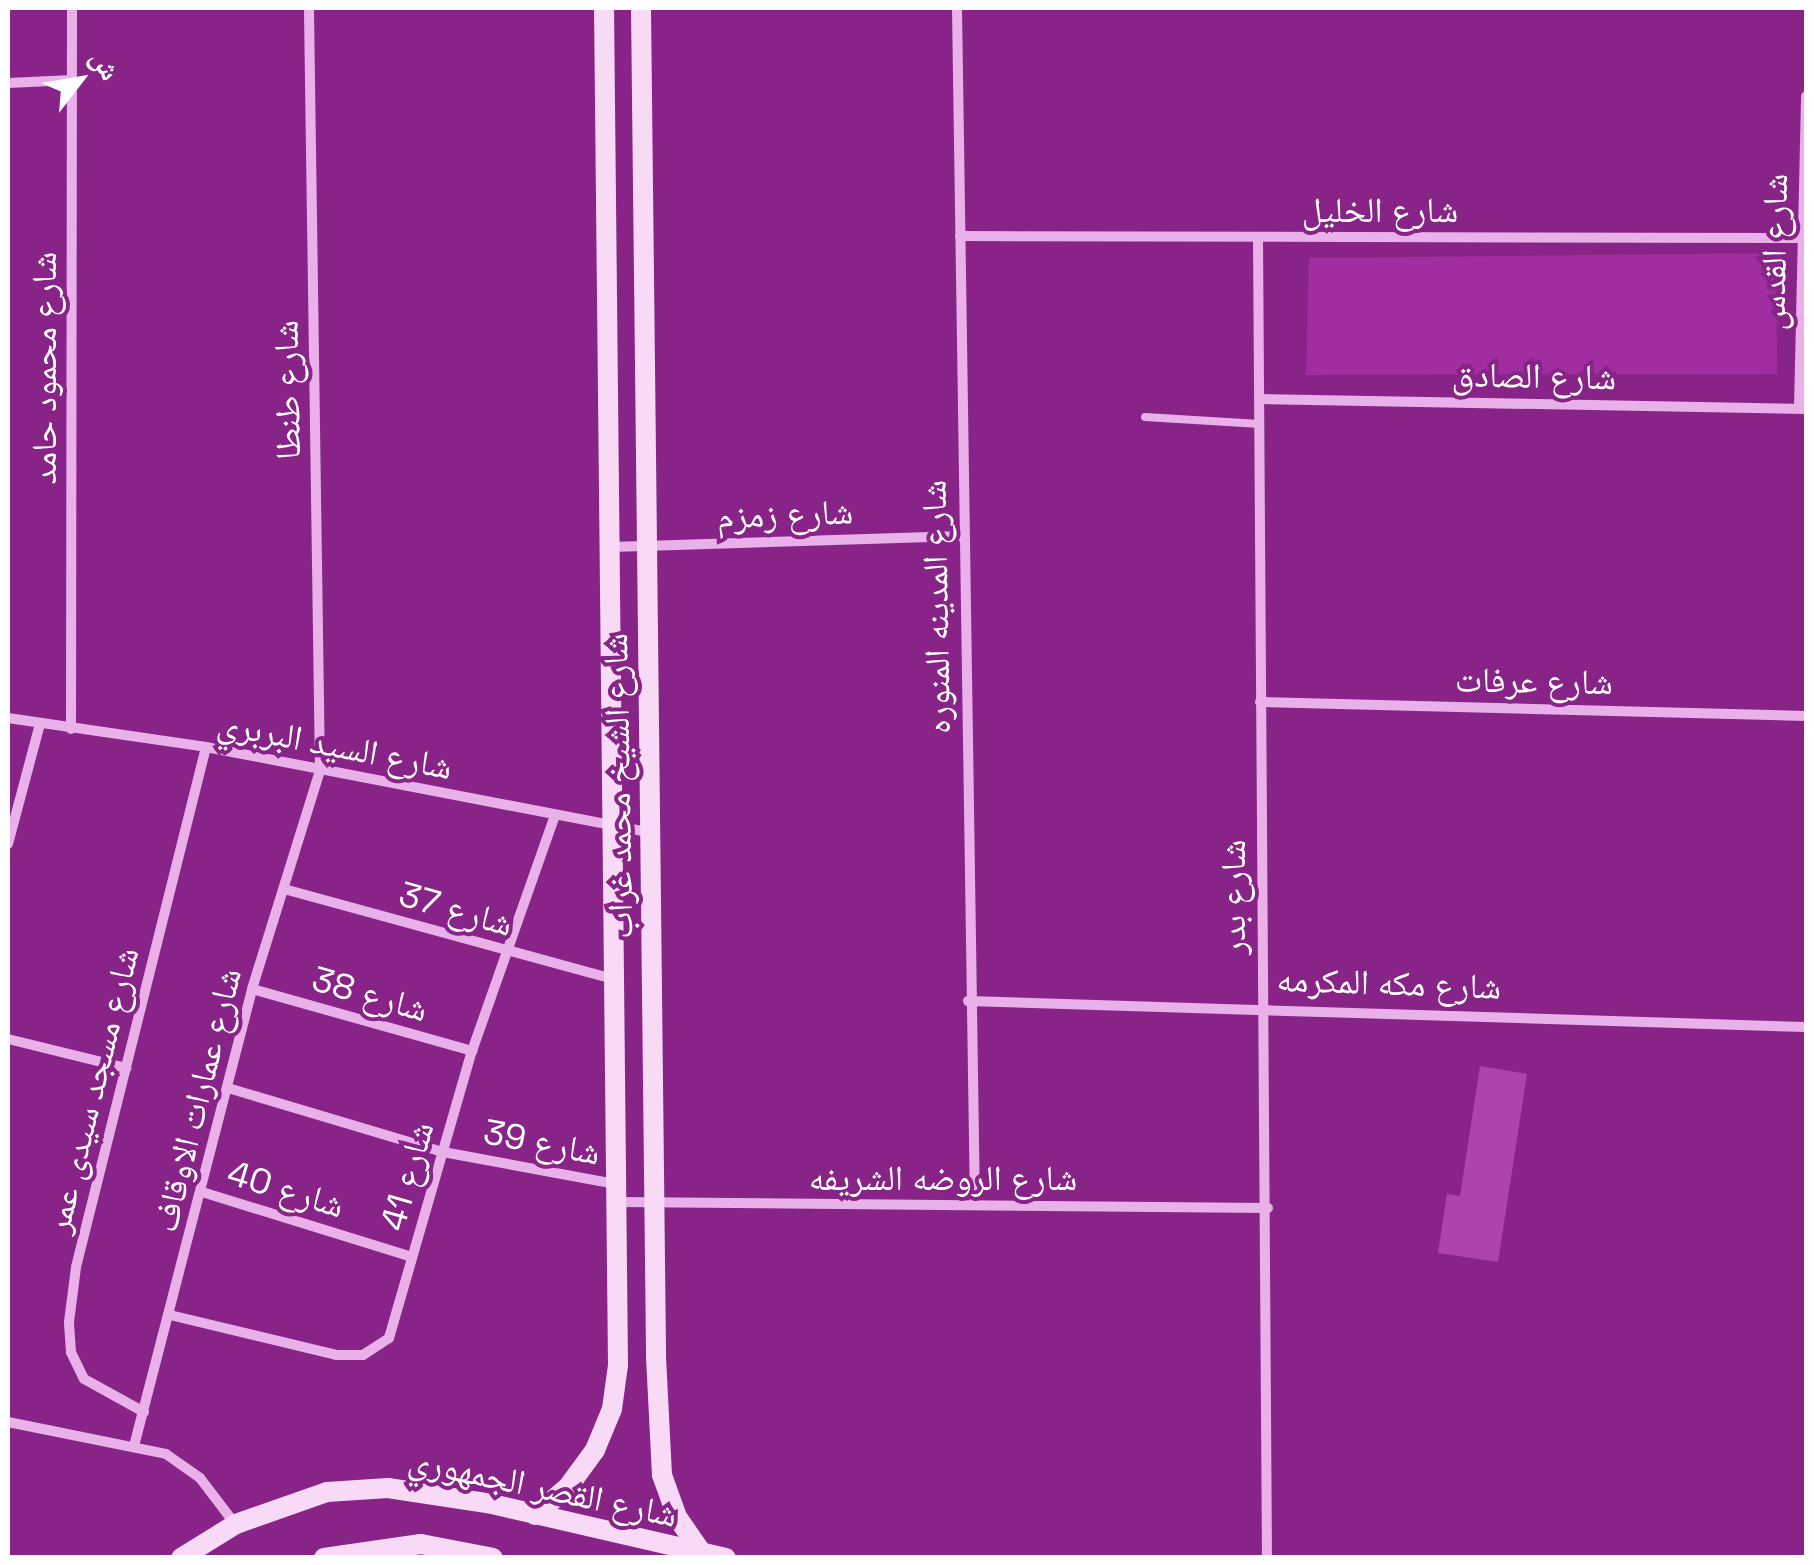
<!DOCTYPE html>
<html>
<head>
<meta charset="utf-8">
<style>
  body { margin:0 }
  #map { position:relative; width:1814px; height:1565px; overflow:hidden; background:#882487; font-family:"Space Grotesk","Noto Naskh Arabic",sans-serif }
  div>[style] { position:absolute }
  .green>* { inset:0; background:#a02ea0 }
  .building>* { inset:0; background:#ac44ab }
  .service>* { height:8px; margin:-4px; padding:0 4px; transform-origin:4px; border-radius:4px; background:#eab0e9 }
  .minor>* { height:10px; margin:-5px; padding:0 5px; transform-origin:5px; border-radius:5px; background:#eab0e9 }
  .secondary>* { height:20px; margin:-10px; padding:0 10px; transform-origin:10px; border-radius:10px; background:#f8daf7 }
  span { translate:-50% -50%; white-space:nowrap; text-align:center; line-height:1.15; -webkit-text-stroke:8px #882487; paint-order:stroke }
  .street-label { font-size:35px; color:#fff }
  .frame { position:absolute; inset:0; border:10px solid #fff; pointer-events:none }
  .north { position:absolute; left:30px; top:30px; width:100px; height:100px; -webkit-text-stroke:8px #882487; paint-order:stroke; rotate:59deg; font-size:28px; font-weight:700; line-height:40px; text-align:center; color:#fff }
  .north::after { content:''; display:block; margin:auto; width:35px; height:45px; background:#fff; clip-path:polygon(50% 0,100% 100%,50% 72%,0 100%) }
</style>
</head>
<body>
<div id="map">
  <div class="green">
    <i style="clip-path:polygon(1776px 253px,1777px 374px,1306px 375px,1309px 258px)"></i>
  </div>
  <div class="building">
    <i style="clip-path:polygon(1480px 1066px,1527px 1074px,1498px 1262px,1438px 1253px,1447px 1194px,1460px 1196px)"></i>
  </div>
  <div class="service">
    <i style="left:1145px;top:417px;width:115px;rotate:3.5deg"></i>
  </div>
  <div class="minor">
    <i style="left:957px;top:8px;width:1197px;rotate:89.14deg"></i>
    <i style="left:8px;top:83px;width:64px;rotate:-2.7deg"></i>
    <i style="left:960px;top:236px;width:841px;rotate:0.14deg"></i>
    <i style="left:1258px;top:237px;width:1321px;rotate:89.61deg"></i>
    <i style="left:1260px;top:399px;width:546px;rotate:1.05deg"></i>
    <i style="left:1799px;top:408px;width:312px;rotate:-88.7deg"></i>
    <i style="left:611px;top:547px;width:352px;rotate:-1.8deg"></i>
    <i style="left:1260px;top:702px;width:546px;rotate:1.47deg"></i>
    <i style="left:8px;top:718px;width:200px;rotate:8.3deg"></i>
    <i style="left:206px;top:747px;width:453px;rotate:10.9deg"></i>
    <i style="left:71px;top:729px;width:721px;rotate:-89.92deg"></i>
    <i style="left:8px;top:844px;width:124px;rotate:-75.1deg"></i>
    <i style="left:284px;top:889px;width:342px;rotate:15.3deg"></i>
    <i style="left:252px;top:989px;width:229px;rotate:15.7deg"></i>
    <i style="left:968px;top:1001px;width:838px;rotate:1.78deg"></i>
    <i style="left:8px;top:1039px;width:122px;rotate:13.8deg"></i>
    <i style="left:228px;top:1088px;width:224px;rotate:16.6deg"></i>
    <i style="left:443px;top:1152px;width:176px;rotate:10.5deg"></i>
    <i style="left:202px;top:1192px;width:220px;rotate:17.2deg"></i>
    <i style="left:617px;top:1202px;width:651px;rotate:0.53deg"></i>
    <i style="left:170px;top:1315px;width:171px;rotate:13.5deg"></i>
    <i style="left:336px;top:1355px;width:27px"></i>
    <i style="left:363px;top:1355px;width:31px;rotate:-33deg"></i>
    <i style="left:389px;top:1338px;width:299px;rotate:-73.9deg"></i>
    <i style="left:472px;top:1051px;width:250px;rotate:-70.6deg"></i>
    <i style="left:144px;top:1412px;width:68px;rotate:-151.2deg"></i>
    <i style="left:84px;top:1379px;width:30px;rotate:-116deg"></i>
    <i style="left:71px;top:1352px;width:30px;rotate:-94deg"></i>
    <i style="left:69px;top:1322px;width:55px;rotate:-82.7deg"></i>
    <i style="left:76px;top:1267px;width:536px;rotate:-75.96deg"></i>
    <i style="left:8px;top:1422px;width:161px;rotate:11.4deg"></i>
    <i style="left:166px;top:1454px;width:42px;rotate:35.2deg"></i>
    <i style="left:200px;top:1478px;width:58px;rotate:52.7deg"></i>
    <i style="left:134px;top:1446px;width:472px;rotate:-75.5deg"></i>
    <i style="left:252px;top:989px;width:228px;rotate:-72.7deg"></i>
    <i style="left:320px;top:771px;width:763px;rotate:-90.83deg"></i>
  </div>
  <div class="secondary">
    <i style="left:641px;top:8px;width:1349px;rotate:89.36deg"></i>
    <i style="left:656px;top:1357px;width:118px;rotate:87.1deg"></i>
    <i style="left:662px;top:1475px;width:45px;rotate:70.3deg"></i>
    <i style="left:677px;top:1517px;width:44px;rotate:55.2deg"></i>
    <i style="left:535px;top:1515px;width:43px;rotate:-40.3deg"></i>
    <i style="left:568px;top:1487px;width:46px;rotate:-53.9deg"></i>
    <i style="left:595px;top:1450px;width:44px;rotate:-67.5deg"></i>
    <i style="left:612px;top:1409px;width:44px;rotate:-82.2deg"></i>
    <i style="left:618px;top:1365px;width:1357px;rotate:-90.59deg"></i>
    <i style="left:181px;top:1558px;width:65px;rotate:-31.7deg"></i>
    <i style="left:236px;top:1524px;width:96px;rotate:-19.4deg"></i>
    <i style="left:327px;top:1492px;width:61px;rotate:-3.8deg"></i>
    <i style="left:388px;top:1488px;width:105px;rotate:8.7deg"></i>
    <i style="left:492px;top:1504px;width:240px;rotate:13deg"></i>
    <i style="left:324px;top:1558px;width:98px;rotate:-8.2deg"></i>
    <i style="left:421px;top:1544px;width:73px;rotate:11deg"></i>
  </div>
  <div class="street-label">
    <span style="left:1380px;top:210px">شارع الخليل</span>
    <span style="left:1774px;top:252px;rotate:-89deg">شارع القدس</span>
    <span style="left:44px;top:368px;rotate:-90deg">شارع محمود حامد</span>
    <span style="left:1534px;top:376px;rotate:1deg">شارع الصادق</span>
    <span style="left:287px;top:390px;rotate:-91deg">شارع طنطا</span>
    <span style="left:785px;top:514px;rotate:-2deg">شارع زمزم</span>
    <span style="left:936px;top:607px;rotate:-91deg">شارع المدينه المنوره</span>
    <span style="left:1534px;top:681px;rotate:1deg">شارع عرفات</span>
    <span style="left:335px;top:745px;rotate:11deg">شارع السيد البربري</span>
    <span style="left:618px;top:786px;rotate:-91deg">شارع الشيخ محمد غراب</span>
    <span style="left:1233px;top:897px;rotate:-90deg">شارع بدر</span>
    <span style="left:456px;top:909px;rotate:16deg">شارع 37</span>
    <span style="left:1389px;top:983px;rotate:2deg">شارع مكه المكرمه</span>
    <span style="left:370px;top:994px;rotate:16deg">شارع 38</span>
    <span style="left:92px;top:1090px;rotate:-76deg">شارع مسجد سيدى عمر</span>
    <span style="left:197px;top:1100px;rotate:-76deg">شارع عمارات الاوقاف</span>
    <span style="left:542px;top:1142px;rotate:11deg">شارع 39</span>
    <span style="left:407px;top:1176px;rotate:-74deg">شارع 41</span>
    <span style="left:943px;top:1178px">شارع الروضه الشريفه</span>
    <span style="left:286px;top:1189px;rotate:17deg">شارع 40</span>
    <span style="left:543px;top:1487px;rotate:12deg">شارع القصر الجمهوري</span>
  </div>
  <div class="frame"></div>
  <div class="north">ش</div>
</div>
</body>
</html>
